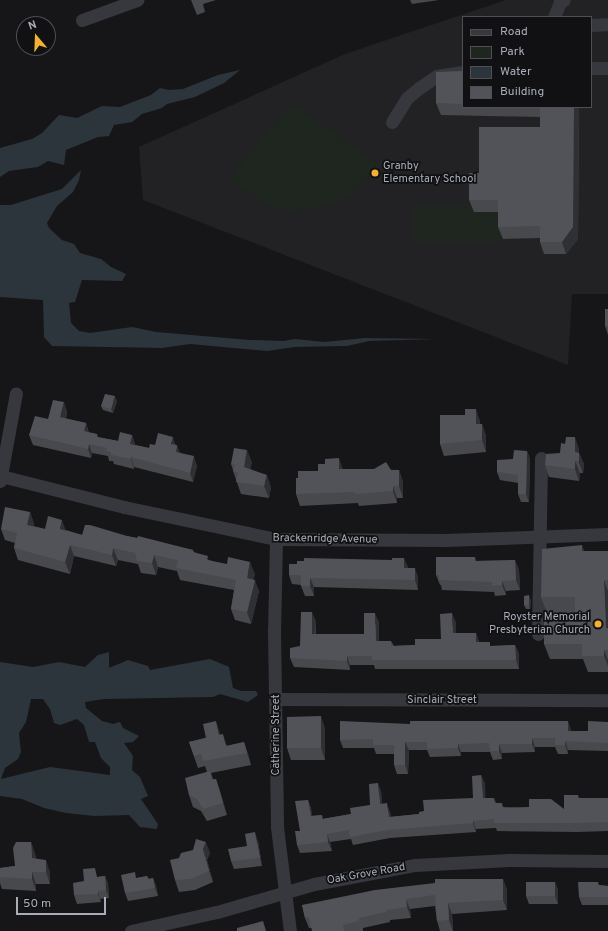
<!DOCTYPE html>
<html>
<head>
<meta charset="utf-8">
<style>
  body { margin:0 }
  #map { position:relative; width:608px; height:931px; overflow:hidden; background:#161618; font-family:Overpass,sans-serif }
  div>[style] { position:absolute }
  .built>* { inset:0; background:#222225 }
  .green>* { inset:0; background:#1e261f }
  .water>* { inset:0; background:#2c353c }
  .minor>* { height:13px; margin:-6.5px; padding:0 6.5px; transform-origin:6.5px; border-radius:6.5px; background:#37383d }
  .wall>* { inset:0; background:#47494d }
  .shaded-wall>* { inset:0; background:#2f3033 }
  .building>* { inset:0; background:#525359 }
  .dots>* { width:11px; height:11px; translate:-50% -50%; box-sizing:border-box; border:2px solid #111113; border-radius:50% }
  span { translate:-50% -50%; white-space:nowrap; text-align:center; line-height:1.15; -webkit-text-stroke:3.5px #111113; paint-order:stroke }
  .poi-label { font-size:11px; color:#a8adb8 }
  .left { translate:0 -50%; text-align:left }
  .right { translate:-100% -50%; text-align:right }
  .street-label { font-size:11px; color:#a8adb8 }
  .legend { position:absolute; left:462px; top:16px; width:130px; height:92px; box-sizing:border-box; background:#111113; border:1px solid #4d4f55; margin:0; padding:5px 7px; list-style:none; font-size:12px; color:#a8adb8 }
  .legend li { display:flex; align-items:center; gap:8px; height:20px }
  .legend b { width:20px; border:1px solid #4d4f55 }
  .north { position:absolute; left:16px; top:16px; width:40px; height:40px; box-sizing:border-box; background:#111113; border:1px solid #4d4f55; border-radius:50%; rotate:341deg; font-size:11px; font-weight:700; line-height:16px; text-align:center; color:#a8adb8 }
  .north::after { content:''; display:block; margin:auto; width:14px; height:18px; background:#f2b134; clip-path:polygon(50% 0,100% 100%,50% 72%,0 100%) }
  .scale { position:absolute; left:16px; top:897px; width:90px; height:18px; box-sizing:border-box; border:2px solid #a8adb8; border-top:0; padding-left:5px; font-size:12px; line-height:14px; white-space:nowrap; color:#a8adb8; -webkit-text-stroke:3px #111113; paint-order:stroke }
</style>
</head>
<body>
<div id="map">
  <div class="built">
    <i style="clip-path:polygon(evenodd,506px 0,608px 0,608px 294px,572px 294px,568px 365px,143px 200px,139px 147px,345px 54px,506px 0,463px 17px,591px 17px,591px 107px,463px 107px,463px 17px)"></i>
  </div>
  <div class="green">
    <i style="clip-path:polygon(298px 106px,380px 165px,351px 194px,326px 207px,293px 211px,266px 206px,230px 179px,285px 108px)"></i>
    <i style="clip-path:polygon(414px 205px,474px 205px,474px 212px,502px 212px,503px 242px,414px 242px)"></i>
  </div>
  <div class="water">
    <i style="clip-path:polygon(240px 70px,224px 83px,195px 97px,167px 104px,162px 108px,142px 114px,132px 122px,114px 125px,109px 136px,98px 137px,66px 150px,64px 165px,48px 161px,38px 167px,9px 171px,0 177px,0 148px,32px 139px,42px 133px,59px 115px,77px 118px,102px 106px,120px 107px,151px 95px,160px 88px,169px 90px,183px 89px,218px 75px)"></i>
    <i style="clip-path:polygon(81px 170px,79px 180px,73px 192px,57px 206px,47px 223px,49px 228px,62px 240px,74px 244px,80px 253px,101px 259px,111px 267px,126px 274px,122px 281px,82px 280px,75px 302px,69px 303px,71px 323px,79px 331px,90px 333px,132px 327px,156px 332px,250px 340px,284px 341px,295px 339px,324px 342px,365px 338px,436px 339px,369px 341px,347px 346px,294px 347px,267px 351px,190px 344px,162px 348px,52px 346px,44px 337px,43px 300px,0 297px,0 205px,11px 205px,62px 189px)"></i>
    <i style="clip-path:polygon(evenodd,109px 652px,109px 668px,128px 660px,148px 666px,150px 670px,210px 659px,229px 667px,233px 688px,241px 691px,256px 691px,258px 695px,248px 702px,220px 694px,213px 697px,104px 699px,85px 702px,86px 708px,102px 721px,113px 724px,120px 722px,123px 728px,139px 736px,133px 742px,124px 743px,133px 756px,132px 770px,140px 777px,148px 796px,141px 799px,158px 824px,157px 829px,140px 827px,129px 815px,94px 816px,66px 813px,44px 808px,22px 799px,0 796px,0 662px,33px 667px,59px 662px,85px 667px,98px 655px,109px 652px,31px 699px,43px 699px,50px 709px,54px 723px,60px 725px,77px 719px,84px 725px,89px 742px,95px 742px,101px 758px,110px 767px,110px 775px,50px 767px,1px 779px,5px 768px,18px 759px,21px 752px,19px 733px,26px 722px,31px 699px)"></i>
  </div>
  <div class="minor">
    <i style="left:554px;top:17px;width:16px;rotate:-68deg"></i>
    <i style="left:560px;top:2px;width:4px;rotate:-27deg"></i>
    <i style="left:82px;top:20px;width:59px;rotate:-20deg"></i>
    <i style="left:591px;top:25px;width:17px;rotate:-3deg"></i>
    <i style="left:591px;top:68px;width:17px"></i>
    <i style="left:392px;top:122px;width:28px;rotate:-58deg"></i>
    <i style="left:407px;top:98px;width:16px;rotate:-40deg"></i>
    <i style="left:419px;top:88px;width:22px;rotate:-34deg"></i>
    <i style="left:437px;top:76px;width:26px;rotate:-9deg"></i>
    <i style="left:1px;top:476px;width:127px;rotate:14.1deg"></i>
    <i style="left:124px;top:507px;width:155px;rotate:11.9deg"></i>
    <i style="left:276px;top:539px;width:169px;rotate:0.3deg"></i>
    <i style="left:445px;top:540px;width:163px;rotate:-2.1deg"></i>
    <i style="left:0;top:481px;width:89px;rotate:-79.7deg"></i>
    <i style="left:276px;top:539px;width:92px;rotate:91.2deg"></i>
    <i style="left:274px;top:631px;width:196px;rotate:89.1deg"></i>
    <i style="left:277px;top:827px;width:105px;rotate:82.9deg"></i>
    <i style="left:538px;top:634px;width:176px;rotate:-89deg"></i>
    <i style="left:276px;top:699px;width:332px;rotate:0.2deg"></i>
    <i style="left:131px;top:931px;width:88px;rotate:-12.5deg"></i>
    <i style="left:217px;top:912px;width:101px;rotate:-16.1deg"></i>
    <i style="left:314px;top:884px;width:103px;rotate:-10.7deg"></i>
    <i style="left:415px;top:865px;width:94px;rotate:-3deg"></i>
    <i style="left:509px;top:860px;width:99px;rotate:0.6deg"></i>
  </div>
  <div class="wall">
    <i style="clip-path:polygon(191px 0,216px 0,203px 4px,205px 12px,197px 15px)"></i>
    <i style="clip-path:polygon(410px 0,439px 0,412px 4px)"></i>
    <i style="clip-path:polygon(463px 71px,463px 107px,579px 107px,578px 239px,566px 254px,544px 254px,540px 242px,540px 238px,503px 239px,498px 227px,498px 212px,474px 212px,469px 200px,479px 173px,540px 127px,540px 117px,441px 115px,436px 103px)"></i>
    <i style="clip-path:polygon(608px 309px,608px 335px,605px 326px)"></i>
    <i style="clip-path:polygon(117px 401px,113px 413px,103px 410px,101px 406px)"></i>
    <i style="clip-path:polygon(67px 411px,66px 419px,86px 423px,89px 433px,97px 434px,98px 437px,118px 441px,132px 435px,135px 445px,149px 448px,155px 445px,176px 445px,180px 453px,197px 466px,193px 482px,134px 467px,134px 469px,114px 464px,113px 461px,109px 461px,108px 456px,92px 453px,91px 458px,33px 445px,29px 435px,48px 419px)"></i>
    <i style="clip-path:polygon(465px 415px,480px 421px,480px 424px,482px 424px,486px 436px,486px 452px,444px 456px,440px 444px)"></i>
    <i style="clip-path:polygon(579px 449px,579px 453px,584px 464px,583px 473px,580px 473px,579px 481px,549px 477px,545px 465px,560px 453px)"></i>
    <i style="clip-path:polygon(527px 451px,530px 459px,529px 502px,521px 502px,518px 494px,518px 483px,500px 480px,497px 472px,513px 459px)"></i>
    <i style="clip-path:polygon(252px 462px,250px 469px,271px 487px,269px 498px,241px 494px,233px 471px,233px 470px,231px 464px)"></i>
    <i style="clip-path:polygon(343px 469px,399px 470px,403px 482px,403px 498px,397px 498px,397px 503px,359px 506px,358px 503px,300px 506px,296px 494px,318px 471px)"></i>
    <i style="clip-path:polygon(30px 512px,34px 524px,33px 526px,45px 529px,66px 530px,82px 535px,127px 536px,193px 550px,194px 552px,209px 560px,255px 574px,253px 579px,259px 591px,251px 624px,235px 620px,231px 609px,234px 590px,180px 580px,177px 571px,158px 567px,156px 575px,141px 573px,138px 564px,118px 560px,116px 566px,74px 556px,70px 574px,18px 560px,14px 548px,15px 543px,5px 540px,1px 529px)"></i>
    <i style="clip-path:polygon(582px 545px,584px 551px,608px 551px,608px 672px,588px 672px,583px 659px,550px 659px,544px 644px,550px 619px,575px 616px,575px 613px,547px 613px,541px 597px)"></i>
    <i style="clip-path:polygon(475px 557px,476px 561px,515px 560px,519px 570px,520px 590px,506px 591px,506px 595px,495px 596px,494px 592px,442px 590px,441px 585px,440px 585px,436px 575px)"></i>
    <i style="clip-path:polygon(297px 564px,408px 568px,418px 577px,418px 590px,314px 587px,314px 596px,305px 596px,301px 586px,301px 585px,292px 584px,289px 575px)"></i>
    <i style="clip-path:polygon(531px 600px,530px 609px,526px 609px,524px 605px)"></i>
    <i style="clip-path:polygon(316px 621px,316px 634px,364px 634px,379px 622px,379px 641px,391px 641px,394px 646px,415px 645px,441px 639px,456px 622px,456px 633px,476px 633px,479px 642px,491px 646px,515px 645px,519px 654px,519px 669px,375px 669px,374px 665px,350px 665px,350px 670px,294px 667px,290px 658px,300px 646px)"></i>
    <i style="clip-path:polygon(568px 721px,571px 731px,588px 731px,608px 722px,608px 751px,568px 750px,568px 754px,558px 754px,555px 747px,535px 747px,535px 752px,502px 753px,502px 759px,493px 760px,490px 752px,461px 752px,461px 756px,430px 757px,427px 750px,409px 750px,408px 774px,397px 774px,394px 765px,394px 754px,376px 754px,374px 748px,343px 748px,340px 740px,410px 724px)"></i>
    <i style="clip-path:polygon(325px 728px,325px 760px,291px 760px,287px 748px)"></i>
    <i style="clip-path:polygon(220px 734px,227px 746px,244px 742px,248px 754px,251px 765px,211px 773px,213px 779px,216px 779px,220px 791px,227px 815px,207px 821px,201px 811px,193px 807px,189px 795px,207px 772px,205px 766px,198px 768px,189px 742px)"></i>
    <i style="clip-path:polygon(481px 775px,485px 784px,485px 798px,494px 798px,496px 803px,504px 807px,564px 809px,578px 795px,579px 798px,608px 798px,608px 831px,577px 832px,497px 831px,496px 828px,476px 829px,476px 832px,390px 838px,353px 845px,351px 839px,330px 842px,332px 851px,300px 853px,297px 845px,300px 831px,308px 800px,311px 808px,312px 816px,322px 815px,323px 819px,351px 814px,370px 805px,381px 791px,382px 804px,390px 812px,391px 817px,419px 814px,424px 811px,473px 798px)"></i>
    <i style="clip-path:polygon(258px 841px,262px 866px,234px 869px,231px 861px,247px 846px)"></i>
    <i style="clip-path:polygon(31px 842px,35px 854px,36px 859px,50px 872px,50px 884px,36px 884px,36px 891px,2px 889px,0 883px,0 868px,15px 866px)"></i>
    <i style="clip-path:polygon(210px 853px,207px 860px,213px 882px,195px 890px,179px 892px,175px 880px)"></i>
    <i style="clip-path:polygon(105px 876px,108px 884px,109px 898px,100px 899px,101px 902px,77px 904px,74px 895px,84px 881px,98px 877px)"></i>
    <i style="clip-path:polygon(147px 876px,149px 879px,153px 878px,156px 886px,158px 896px,128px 901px,125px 893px,137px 878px)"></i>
    <i style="clip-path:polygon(555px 882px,558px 890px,558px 904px,529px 904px,526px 896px)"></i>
    <i style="clip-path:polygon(598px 882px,599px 885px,608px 886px,608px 905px,582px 905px,579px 897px)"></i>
    <i style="clip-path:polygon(507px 889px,507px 910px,452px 914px,453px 931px,440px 931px,437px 921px,435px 906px,410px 909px,411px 918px,390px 920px,390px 922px,363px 928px,363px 931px,312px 931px,312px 928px,309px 928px,305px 918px,302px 905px)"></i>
  </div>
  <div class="shaded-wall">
    <i style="clip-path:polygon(574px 107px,579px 107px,578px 239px,566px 254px,562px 242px)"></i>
    <i style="clip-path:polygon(115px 396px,117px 401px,113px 413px,111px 409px)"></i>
    <i style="clip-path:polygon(64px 402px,67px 411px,64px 427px,60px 417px)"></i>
    <i style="clip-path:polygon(476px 409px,480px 421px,480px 436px,476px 424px)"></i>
    <i style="clip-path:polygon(86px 423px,89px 433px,84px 431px)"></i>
    <i style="clip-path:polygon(482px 424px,486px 436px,486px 452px,482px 440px)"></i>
    <i style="clip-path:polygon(132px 435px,135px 444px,133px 453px,130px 444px)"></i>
    <i style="clip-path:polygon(173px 437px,176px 447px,171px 444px)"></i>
    <i style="clip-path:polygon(575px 437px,579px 449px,579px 453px,584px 464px,583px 473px,575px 452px)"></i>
    <i style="clip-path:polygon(89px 444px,92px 453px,91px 458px,88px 449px)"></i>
    <i style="clip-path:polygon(177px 445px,180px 454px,176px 452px)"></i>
    <i style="clip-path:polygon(247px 450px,252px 462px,248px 479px,244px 467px)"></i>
    <i style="clip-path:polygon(527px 451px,530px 459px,529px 502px,526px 494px)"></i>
    <i style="clip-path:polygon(194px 456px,197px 466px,193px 482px,190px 473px)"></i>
    <i style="clip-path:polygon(131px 457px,134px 467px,134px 469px,131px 459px)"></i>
    <i style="clip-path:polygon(339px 458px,343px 470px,339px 469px)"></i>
    <i style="clip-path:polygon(575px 461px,580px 473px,579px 481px,575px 469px)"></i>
    <i style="clip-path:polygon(399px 470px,403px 482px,403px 498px,399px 486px)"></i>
    <i style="clip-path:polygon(267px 475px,271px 487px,269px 498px,264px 486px)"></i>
    <i style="clip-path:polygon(393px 486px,397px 498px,397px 503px,393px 491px)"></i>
    <i style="clip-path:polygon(30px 512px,34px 524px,31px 536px,27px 525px)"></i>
    <i style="clip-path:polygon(62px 520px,66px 531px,60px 529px)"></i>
    <i style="clip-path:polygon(70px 545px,74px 556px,70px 574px,65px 562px)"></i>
    <i style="clip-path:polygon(582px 545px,587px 560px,582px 551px)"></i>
    <i style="clip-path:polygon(113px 548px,118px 560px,116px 566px,112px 555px)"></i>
    <i style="clip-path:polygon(154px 555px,158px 567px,156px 575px,152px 563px)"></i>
    <i style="clip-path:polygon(404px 558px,408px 567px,408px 578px,404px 568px)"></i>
    <i style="clip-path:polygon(515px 560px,519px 570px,520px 590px,516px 580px)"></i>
    <i style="clip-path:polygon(250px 562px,255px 574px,251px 590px,247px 578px)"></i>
    <i style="clip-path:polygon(415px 568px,418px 577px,418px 590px,415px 580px)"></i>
    <i style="clip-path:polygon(310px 578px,314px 587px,314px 596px,310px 586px)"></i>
    <i style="clip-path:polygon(255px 580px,259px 591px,251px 624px,247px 612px)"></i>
    <i style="clip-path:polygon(604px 580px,608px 591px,608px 635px,606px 628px)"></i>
    <i style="clip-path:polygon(502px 581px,506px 591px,506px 595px,502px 585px)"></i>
    <i style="clip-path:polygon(529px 595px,531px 600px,530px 609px,529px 605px)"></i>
    <i style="clip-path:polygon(312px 612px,316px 621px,315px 643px,312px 634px)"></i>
    <i style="clip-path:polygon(375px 613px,379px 622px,379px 650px,376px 641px)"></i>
    <i style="clip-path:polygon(452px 613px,456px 622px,456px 642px,453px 633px)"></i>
    <i style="clip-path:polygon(476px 633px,479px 642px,476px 642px)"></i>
    <i style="clip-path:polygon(515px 645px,519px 654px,519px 669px,516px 660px)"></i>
    <i style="clip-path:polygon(604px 650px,608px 660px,608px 666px,604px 656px)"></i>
    <i style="clip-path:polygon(347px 656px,350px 665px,350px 670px,347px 661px)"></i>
    <i style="clip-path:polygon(321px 716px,325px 728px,325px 760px,321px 748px)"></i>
    <i style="clip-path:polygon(216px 721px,220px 733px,223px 747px,219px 735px)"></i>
    <i style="clip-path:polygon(568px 721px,571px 730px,572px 739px,568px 731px)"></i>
    <i style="clip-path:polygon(223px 734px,227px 746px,230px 758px,226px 746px)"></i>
    <i style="clip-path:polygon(532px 738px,535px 747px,535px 752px,532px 744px)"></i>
    <i style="clip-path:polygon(565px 741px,568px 750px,568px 754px,565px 745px)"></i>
    <i style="clip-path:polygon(244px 742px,248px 754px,251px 765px,247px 753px)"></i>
    <i style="clip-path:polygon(405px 742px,409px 750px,408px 774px,405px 765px)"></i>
    <i style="clip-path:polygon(458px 744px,461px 752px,461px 756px,458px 748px)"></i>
    <i style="clip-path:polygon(499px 744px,502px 753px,502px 759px,499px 751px)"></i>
    <i style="clip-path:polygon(481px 775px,485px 784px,486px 807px,483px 798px)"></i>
    <i style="clip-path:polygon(216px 779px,220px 791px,227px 815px,223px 803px)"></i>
    <i style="clip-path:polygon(378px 783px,381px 791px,383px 813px,380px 804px)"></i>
    <i style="clip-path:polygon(308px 800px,311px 808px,314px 825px,311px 816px)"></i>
    <i style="clip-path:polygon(387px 803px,390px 812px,392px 826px,389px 817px)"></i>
    <i style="clip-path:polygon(473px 821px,476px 829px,476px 832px,473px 823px)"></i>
    <i style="clip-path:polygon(255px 832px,258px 841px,262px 866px,260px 858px)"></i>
    <i style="clip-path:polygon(327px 834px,330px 842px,332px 851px,328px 842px)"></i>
    <i style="clip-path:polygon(31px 842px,35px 854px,37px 870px,32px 858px)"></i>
    <i style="clip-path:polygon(206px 842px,210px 853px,207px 860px,213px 882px,209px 871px,203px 849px)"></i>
    <i style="clip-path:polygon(46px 860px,50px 872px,50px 884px,46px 872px)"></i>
    <i style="clip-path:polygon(32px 872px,36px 884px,36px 891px,32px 879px)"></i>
    <i style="clip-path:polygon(105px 876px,108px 884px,109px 898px,106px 890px)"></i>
    <i style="clip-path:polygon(153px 878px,156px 886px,158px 896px,155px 888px)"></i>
    <i style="clip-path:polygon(503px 879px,507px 889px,507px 910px,503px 900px)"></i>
    <i style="clip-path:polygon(555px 882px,558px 890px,558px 904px,555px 896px)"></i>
    <i style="clip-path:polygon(98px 891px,100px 899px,101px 902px,98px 894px)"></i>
    <i style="clip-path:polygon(406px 899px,410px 909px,411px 918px,407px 907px)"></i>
    <i style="clip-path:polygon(448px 903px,452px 914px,453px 931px,449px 920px)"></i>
  </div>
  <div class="building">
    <i style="clip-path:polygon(463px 71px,463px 104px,436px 103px,436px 72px)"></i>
    <i style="clip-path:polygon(540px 107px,574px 107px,573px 227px,562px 242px,540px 242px,540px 226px,498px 227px,498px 200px,469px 200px,469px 173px,479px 173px,479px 127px,540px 127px)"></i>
    <i style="clip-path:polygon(605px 309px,608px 309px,608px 326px,605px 326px)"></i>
    <i style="clip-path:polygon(105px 394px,115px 396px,111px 409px,101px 406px)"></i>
    <i style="clip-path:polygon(53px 400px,64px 402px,60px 417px,86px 423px,84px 431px,97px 434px,97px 437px,118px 441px,120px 432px,132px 435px,130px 444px,149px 448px,150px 444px,155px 445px,158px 433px,173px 437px,171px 444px,177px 445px,176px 452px,194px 456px,190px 473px,131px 457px,131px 459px,111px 455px,111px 452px,106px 451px,107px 448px,89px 444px,88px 449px,29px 435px,35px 416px,48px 419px)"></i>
    <i style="clip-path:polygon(465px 409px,476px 409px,476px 424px,482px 424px,482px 440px,440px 444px,440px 415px,465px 415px)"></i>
    <i style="clip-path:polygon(566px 437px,575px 437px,575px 452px,579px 453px,579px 461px,575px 461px,575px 469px,545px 465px,546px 454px,560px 453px,561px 443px,565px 444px)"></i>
    <i style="clip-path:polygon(234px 448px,247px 450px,244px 467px,267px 475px,264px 486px,236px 482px,238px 473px,233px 471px,235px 465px,231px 464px)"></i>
    <i style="clip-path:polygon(514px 450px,527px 451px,526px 494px,518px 494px,518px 475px,497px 472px,497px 460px,513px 459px)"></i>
    <i style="clip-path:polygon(339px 458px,339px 469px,374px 469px,386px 462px,391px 470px,399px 470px,399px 486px,393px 486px,393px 491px,355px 494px,355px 492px,296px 494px,296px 478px,298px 478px,298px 471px,318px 471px,318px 464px,325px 464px,325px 459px)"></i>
    <i style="clip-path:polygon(5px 507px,30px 512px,27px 525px,45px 529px,48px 516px,62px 520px,60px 529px,82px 535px,85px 525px,90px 525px,127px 536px,137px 538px,138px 536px,193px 550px,193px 552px,208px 556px,207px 560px,227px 564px,228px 557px,250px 562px,247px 578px,255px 580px,247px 612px,231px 609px,236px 580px,176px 568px,178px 560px,154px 555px,152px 563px,137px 561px,135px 553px,113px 548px,112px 555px,70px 545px,65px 562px,14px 548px,17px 533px,1px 529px)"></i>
    <i style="clip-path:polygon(582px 545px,582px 551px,608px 551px,608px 580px,604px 580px,606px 628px,608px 628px,608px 650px,604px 650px,604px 656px,582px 656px,582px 644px,544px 644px,544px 619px,550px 619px,550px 616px,575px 616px,575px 597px,541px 597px,542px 549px)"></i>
    <i style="clip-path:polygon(436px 557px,475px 557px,475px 561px,515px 560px,516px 580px,502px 581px,502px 585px,492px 586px,492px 582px,439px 580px,439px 575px,436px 575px)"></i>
    <i style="clip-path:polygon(304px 558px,392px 560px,392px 558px,404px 558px,404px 568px,415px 568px,415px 580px,310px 578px,310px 586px,301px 586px,301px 575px,289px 575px,289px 564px,297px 564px,297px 561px,304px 561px)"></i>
    <i style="clip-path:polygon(529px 595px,529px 605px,524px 605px,524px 596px)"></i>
    <i style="clip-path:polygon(301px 612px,312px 612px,312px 634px,364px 634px,364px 613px,375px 613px,376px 641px,391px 641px,391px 646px,415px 645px,415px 639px,441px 639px,440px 614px,452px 613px,453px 633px,476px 633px,476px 642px,490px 642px,490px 646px,515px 645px,516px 660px,372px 660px,372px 656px,347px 656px,347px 661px,290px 658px,290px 648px,300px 646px)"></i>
    <i style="clip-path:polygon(321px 716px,321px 748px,287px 748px,287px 717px)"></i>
    <i style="clip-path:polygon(216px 721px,219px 735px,223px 734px,226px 746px,244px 742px,247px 753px,203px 761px,201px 754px,194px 756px,189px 742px,206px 738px,203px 724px)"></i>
    <i style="clip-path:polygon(340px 721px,410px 724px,410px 721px,568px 721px,568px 731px,588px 731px,588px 721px,608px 722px,608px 743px,565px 741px,565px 745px,555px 745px,555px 738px,532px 738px,532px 744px,499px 744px,499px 751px,490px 751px,489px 743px,458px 744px,458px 748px,427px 749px,427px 742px,405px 742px,405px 765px,394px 765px,394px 745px,373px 745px,373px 739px,340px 740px)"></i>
    <i style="clip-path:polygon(210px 771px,212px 780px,216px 779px,223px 803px,203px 809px,197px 799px,189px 795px,185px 778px)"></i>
    <i style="clip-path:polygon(481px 775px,483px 798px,494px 798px,494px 803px,502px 803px,503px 808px,529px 807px,529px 799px,551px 799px,564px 809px,564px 795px,578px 795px,578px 798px,608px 798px,608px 822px,574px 823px,494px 823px,494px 819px,473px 821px,473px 823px,387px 830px,350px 837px,349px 830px,327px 834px,328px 842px,297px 845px,295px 831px,300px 831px,295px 801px,308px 800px,311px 816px,322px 815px,322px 819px,351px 814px,350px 808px,370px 805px,369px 784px,378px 783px,380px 804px,387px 803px,389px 817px,419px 814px,419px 812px,424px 811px,423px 800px,473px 798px,472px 776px)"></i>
    <i style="clip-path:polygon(255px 832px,260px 858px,231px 861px,228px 849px,247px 846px,245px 834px)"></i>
    <i style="clip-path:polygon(196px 839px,206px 842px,203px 849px,209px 871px,191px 879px,175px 880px,170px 860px,179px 858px,181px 853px,193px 850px)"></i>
    <i style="clip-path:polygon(16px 842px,31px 842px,32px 858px,46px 860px,46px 872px,32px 872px,32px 879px,0 877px,0 868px,15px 866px,13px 848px)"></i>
    <i style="clip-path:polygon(95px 868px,97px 877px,105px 876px,106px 890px,98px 891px,98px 894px,74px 895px,73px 883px,84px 881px,83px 869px)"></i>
    <i style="clip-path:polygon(135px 872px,136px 878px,147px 876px,148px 879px,153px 878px,155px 888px,125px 893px,121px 875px)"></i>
    <i style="clip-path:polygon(435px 879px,503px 879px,503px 900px,448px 903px,449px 920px,437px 921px,435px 895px,406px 899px,407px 907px,386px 910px,386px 912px,359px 918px,359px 921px,343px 925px,344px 931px,312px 931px,309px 917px,305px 918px,302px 905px,375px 890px,435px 883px)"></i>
    <i style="clip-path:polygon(526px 882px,555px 882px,555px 896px,526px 896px)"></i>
    <i style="clip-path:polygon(578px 882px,598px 882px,598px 885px,608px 886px,608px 897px,579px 897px)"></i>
    <i style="clip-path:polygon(263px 921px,266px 931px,237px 931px,237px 928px)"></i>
  </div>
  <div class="dots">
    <i style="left:375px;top:173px;background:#f2b134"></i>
    <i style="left:598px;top:624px;background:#f2b134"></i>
  </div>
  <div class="poi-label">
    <span class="left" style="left:383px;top:173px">Granby<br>Elementary School</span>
    <span class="right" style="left:590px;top:624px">Royster Memorial<br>Presbyterian Church</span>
  </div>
  <div class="street-label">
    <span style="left:325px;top:539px;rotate:1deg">Brackenridge Avenue</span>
    <span style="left:442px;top:700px">Sinclair Street</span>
    <span style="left:276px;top:735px;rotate:-90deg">Catherine Street</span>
    <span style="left:366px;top:874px;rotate:-10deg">Oak Grove Road</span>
  </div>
  <ul class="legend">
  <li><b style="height:5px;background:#37383d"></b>Road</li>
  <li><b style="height:11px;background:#1e261f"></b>Park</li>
  <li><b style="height:11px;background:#2c353c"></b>Water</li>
  <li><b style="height:11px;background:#525359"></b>Building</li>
  </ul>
  <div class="north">N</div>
  <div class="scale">50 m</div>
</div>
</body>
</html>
